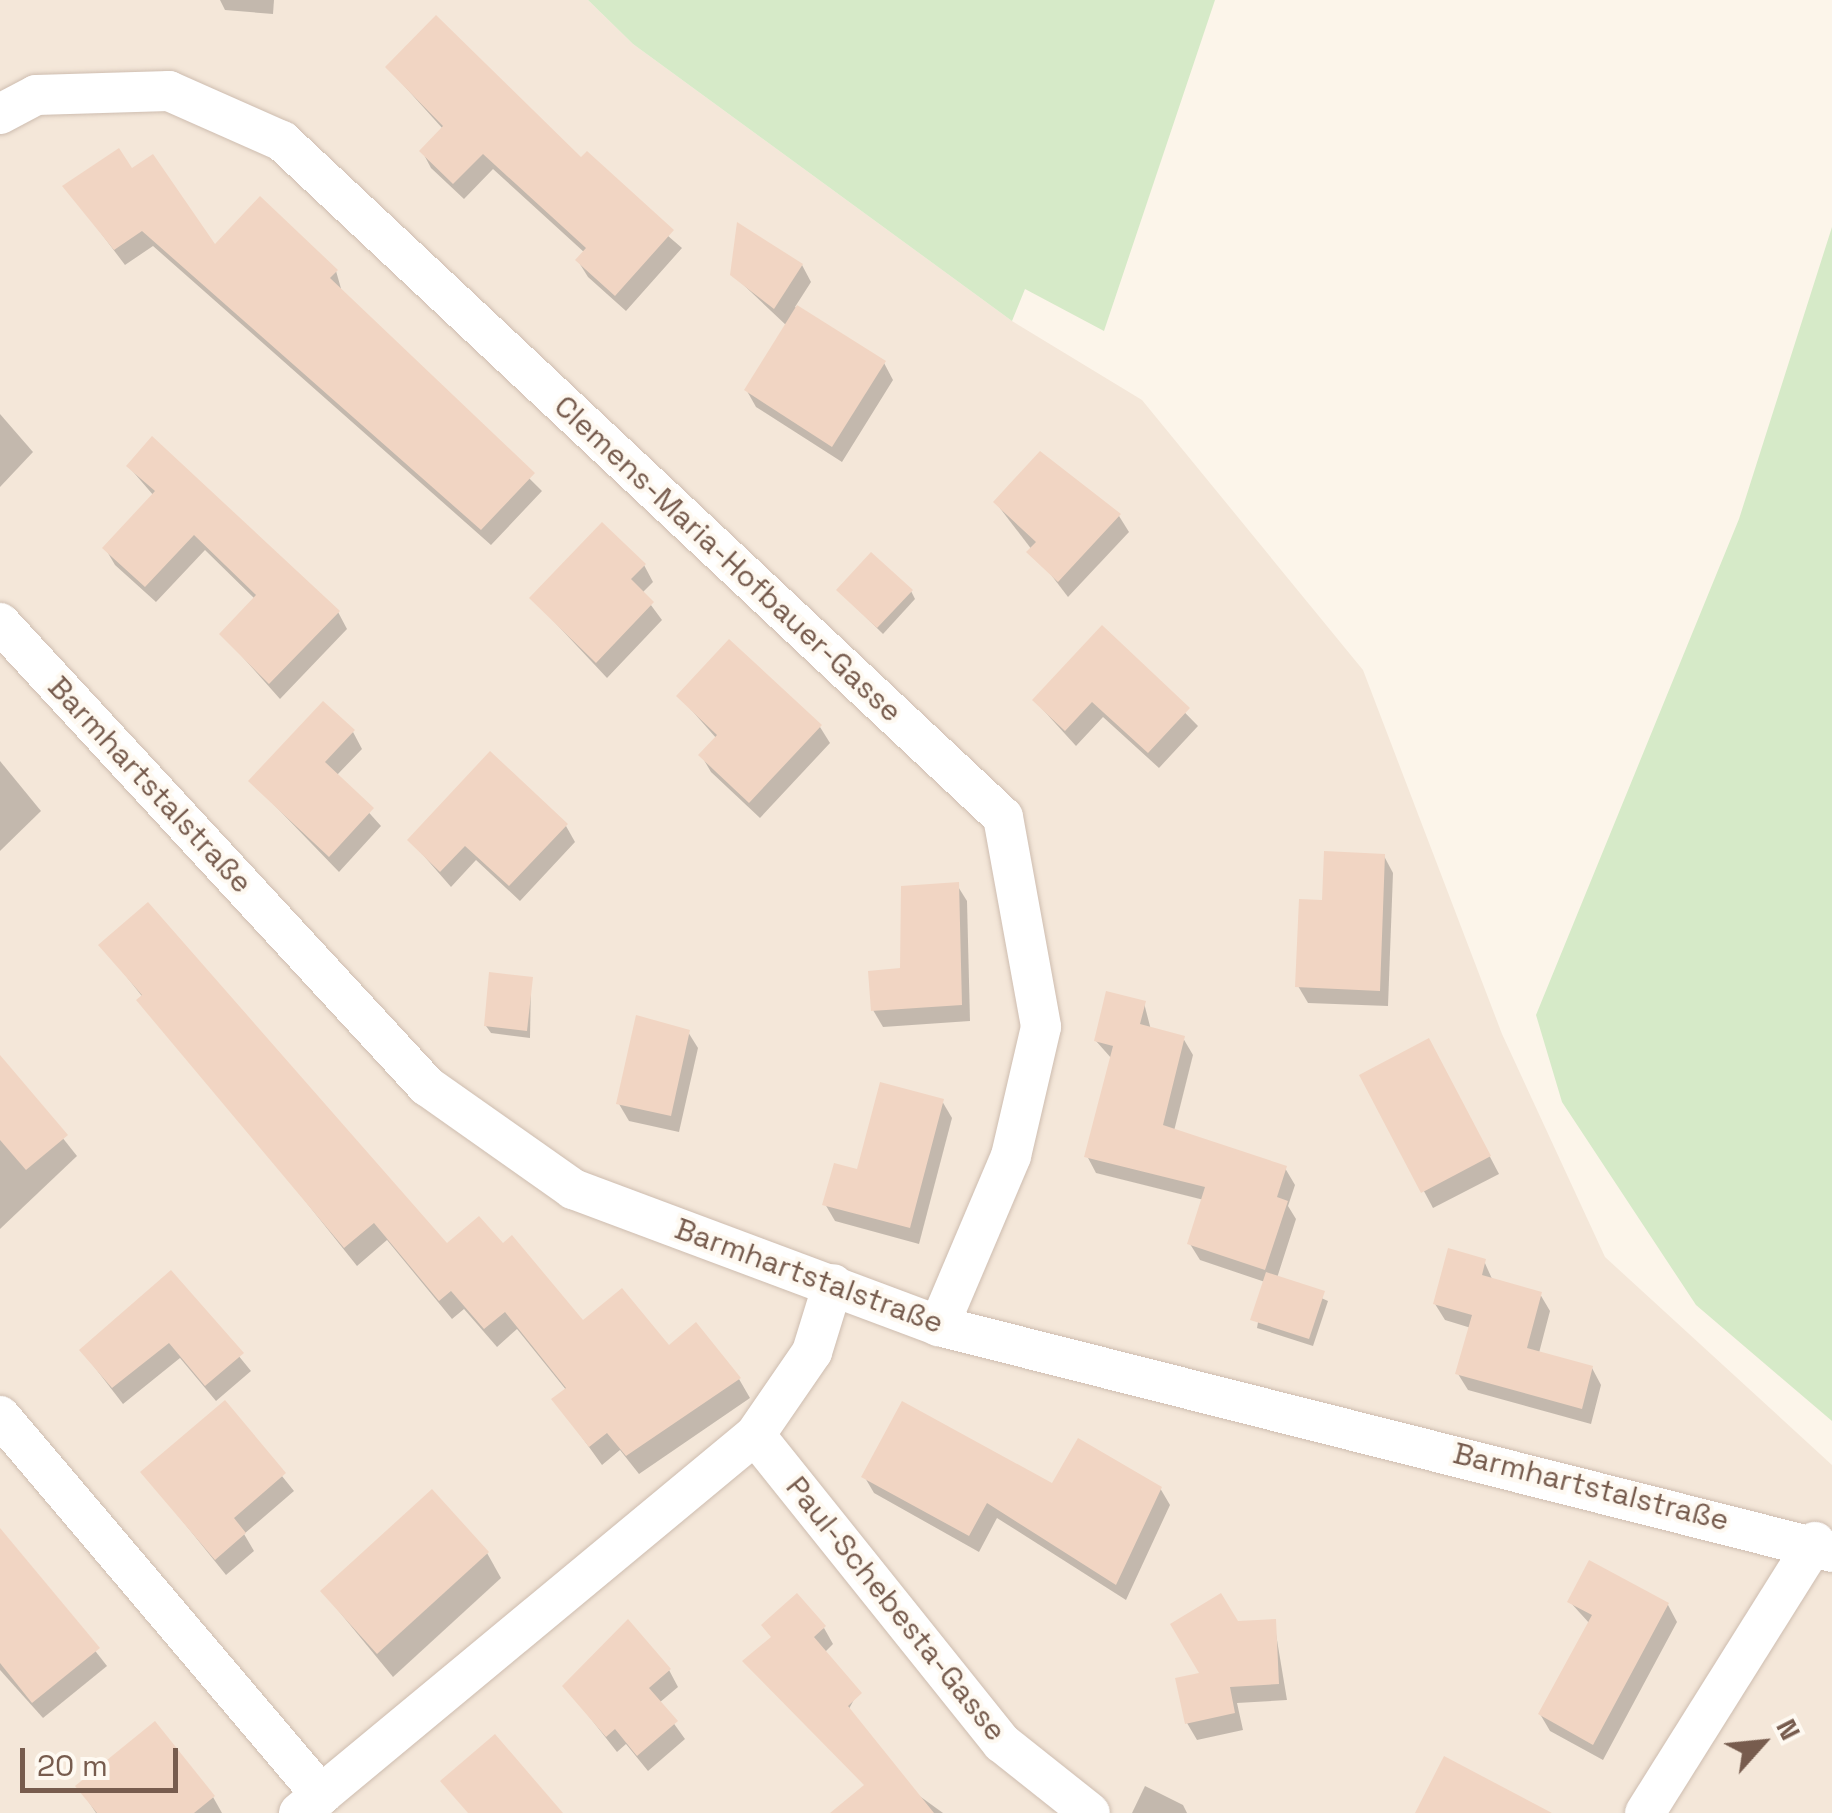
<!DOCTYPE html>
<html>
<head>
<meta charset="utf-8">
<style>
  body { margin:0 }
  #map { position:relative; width:1832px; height:1813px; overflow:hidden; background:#fcf5ea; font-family:"Space Grotesk",sans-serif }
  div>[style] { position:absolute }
  .residential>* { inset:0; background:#f4e7d9 }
  .green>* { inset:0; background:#d6eac8 }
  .shadow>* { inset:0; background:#0003 }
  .building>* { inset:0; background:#f1d5c3 }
  .roads { filter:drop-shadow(0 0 2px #cebdb0) drop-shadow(0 0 2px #cebdb0) }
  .street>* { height:40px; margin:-20px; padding:0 20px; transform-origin:20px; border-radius:20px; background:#fff }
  span { translate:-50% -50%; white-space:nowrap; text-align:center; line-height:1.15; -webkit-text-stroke:8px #fef9f1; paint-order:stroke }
  .street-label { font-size:30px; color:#775c4e }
  .north { position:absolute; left:1712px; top:1693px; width:100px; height:100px; -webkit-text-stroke:8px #fef9f1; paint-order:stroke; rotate:63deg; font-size:28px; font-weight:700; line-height:40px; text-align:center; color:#775c4e }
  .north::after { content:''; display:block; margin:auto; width:35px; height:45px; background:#775c4e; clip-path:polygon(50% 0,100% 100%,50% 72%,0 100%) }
  .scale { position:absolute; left:20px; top:1748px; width:158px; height:45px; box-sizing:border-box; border:5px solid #775c4e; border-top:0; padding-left:12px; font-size:30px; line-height:35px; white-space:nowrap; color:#775c4e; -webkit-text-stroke:8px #fef9f1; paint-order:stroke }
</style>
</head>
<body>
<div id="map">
  <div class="residential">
    <i style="clip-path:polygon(0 0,588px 0,633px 44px,1012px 321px,1142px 400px,1363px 670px,1502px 1034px,1605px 1257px,1832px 1465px,1832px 1813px,0 1813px)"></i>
  </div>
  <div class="green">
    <i style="clip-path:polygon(588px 0,1215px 0,1104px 331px,1025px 289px,1012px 321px,633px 44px)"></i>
    <i style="clip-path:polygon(1832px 227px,1832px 1421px,1696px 1305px,1562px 1102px,1536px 1015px,1739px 519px)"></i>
  </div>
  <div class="shadow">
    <i style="clip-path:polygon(220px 0,274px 0,273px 14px,225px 10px)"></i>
    <i style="clip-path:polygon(388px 68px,581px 161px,682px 248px,626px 311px,588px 277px,578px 261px,585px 253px,493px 169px,464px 199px,431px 168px,422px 151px,443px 129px)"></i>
    <i style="clip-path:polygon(132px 171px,215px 248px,336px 271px,342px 292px,542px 491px,491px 545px,153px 246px,125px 265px,66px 187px)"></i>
    <i style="clip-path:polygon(802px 265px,811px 282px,795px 307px,884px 363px,893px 380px,842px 462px,756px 407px,747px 391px,787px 326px,733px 275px)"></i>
    <i style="clip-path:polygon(0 414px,33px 452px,0 487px)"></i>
    <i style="clip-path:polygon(129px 467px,338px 612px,347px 629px,280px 699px,222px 634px,256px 600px,205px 550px,156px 602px,115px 565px,105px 548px,154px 496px)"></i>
    <i style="clip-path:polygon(996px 503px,1119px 516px,1129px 532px,1068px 597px)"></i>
    <i style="clip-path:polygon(644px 565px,653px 582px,642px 593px,662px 620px,607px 678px,532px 598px)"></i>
    <i style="clip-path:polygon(839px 591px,911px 591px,915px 599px,883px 634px)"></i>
    <i style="clip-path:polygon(1102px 628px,1198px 726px,1159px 768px,1103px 717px,1076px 746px,1035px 701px)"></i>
    <i style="clip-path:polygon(679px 696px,820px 727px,830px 743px,760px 818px,711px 772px,701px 755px,717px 739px)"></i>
    <i style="clip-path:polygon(353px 732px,362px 749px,336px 776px,381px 826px,339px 872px,251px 781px)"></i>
    <i style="clip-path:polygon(0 761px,41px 811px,0 851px)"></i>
    <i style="clip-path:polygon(566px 826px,575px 842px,520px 901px,476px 860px,451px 887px,410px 840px)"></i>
    <i style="clip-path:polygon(1384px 856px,1393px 873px,1388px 1006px,1308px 1003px,1298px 986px,1324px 903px)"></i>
    <i style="clip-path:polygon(957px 885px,967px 901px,970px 1021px,883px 1027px,873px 1010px)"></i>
    <i style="clip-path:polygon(102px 946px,447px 1247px,583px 1323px,739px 1379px,750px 1398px,639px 1474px,620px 1450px,602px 1465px,555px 1400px,567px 1391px,517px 1329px,497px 1347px,464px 1309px,452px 1319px,387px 1240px,357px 1266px)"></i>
    <i style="clip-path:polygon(531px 980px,530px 1038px,491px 1033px,486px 1026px)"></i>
    <i style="clip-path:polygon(1144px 1003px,1151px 1030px,1183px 1038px,1193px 1055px,1174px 1131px,1285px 1168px,1295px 1185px,1288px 1206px,1296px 1219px,1277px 1278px,1328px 1301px,1313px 1346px,1257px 1328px,1265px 1282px,1200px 1260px,1190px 1244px,1204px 1200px,1096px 1173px,1087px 1156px,1112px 1059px,1096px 1041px)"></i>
    <i style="clip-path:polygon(688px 1032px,698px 1048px,679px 1132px,629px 1121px,619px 1104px)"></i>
    <i style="clip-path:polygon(1438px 1058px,1499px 1174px,1433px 1208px,1362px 1076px)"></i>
    <i style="clip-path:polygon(0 1059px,77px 1156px,0 1229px)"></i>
    <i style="clip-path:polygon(942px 1101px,952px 1118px,919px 1244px,835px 1221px,825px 1204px)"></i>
    <i style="clip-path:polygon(1484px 1261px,1493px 1281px,1540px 1294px,1550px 1311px,1539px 1353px,1592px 1368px,1601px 1385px,1591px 1424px,1468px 1390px,1458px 1374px,1471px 1328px,1445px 1320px,1435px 1304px)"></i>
    <i style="clip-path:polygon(171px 1273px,251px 1371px,216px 1401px,180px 1358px,123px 1404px,82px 1351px)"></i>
    <i style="clip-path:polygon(224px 1404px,294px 1491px,244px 1534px,254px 1551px,226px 1575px,143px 1472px)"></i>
    <i style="clip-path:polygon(864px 1476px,1160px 1488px,1170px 1505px,1126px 1600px,997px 1518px,979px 1552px,874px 1493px)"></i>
    <i style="clip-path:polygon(0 1529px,107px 1666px,43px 1718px,0 1670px)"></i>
    <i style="clip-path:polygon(487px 1553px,501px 1578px,393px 1677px,323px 1592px)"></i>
    <i style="clip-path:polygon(1570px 1602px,1668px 1605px,1677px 1622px,1603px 1760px,1550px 1731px,1540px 1714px,1590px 1624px)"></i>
    <i style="clip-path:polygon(1274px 1622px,1287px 1700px,1237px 1703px,1243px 1730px,1197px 1740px,1187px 1723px,1203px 1675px,1237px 1624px)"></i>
    <i style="clip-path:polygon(824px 1628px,833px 1644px,824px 1653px,856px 1696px,828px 1747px,746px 1662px)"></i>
    <i style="clip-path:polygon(669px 1670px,678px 1687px,659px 1703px,685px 1739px,648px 1771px,626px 1744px,617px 1752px,565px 1686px)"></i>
    <i style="clip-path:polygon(885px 1771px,943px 1813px,834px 1813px)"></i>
    <i style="clip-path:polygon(1145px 1786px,1183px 1805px,1187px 1813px,1132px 1813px)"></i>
    <i style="clip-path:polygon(79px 1787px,213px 1797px,222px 1813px,96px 1813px)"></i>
  </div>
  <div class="building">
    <i style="clip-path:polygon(436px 15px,581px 157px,587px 151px,674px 230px,615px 296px,575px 260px,586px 248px,483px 154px,453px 184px,419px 151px,443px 126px,385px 67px)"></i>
    <i style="clip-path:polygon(119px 148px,132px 168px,153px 154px,215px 244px,260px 196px,338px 270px,330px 278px,535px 473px,481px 530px,142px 231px,114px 250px,62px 186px)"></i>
    <i style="clip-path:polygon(737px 222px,803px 264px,774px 309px,730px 275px)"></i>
    <i style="clip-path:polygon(797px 305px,886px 361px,832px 447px,744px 390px)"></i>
    <i style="clip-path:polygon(152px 436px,340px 611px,269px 684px,219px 634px,256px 595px,194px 535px,145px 587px,102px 548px,155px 491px,126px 466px)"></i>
    <i style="clip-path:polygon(1040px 451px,1121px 514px,1058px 582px,1026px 552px,1036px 542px,993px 502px)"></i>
    <i style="clip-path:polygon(602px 522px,646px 564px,631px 579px,654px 602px,596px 663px,529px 598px)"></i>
    <i style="clip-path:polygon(871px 552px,913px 590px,877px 628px,836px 590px)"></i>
    <i style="clip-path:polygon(1102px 625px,1190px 708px,1148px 753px,1092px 702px,1065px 731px,1032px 700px)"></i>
    <i style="clip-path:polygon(729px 639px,822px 725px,749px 803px,698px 755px,717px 735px,676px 696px)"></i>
    <i style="clip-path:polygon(323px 701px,355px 730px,325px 762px,374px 808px,329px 857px,248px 781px)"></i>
    <i style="clip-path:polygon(490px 751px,568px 824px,509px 886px,465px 846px,440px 872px,407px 840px)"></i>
    <i style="clip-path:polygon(1324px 851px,1385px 854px,1380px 991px,1295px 987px,1299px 899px,1322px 900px)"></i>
    <i style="clip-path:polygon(959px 882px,962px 1005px,871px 1011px,868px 971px,900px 968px,901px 886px)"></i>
    <i style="clip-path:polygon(148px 902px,447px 1243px,479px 1216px,503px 1243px,512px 1235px,583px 1320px,622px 1288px,669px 1345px,696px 1322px,741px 1378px,626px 1456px,607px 1433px,589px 1447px,551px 1399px,566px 1388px,505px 1312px,484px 1329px,451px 1291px,439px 1301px,374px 1223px,344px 1248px,136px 1000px,142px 995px,98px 945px)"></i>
    <i style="clip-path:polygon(489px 972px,533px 977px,527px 1031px,484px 1026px)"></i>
    <i style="clip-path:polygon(1106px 991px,1146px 1001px,1140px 1024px,1185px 1036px,1163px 1125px,1287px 1166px,1277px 1197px,1288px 1201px,1265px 1270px,1187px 1244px,1205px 1187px,1084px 1157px,1113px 1046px,1094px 1041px)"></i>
    <i style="clip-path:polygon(636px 1015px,690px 1030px,671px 1116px,616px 1104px)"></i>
    <i style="clip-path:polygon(1429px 1038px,1491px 1156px,1421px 1193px,1359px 1075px)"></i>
    <i style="clip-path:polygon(0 1055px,68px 1135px,26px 1170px,0 1140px)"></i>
    <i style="clip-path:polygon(880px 1082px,944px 1099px,910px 1228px,822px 1205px,834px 1163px,857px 1169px)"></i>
    <i style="clip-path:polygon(1448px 1248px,1486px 1259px,1482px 1275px,1542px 1292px,1527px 1348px,1593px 1366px,1582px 1409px,1455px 1374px,1472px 1315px,1433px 1304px)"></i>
    <i style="clip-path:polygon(171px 1270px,244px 1353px,205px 1386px,169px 1343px,112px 1388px,79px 1350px)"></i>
    <i style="clip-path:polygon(1266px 1272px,1325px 1291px,1309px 1339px,1250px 1320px)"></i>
    <i style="clip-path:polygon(225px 1400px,286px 1473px,234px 1518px,246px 1533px,215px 1560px,140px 1472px)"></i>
    <i style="clip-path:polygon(902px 1401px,1052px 1483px,1078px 1438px,1162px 1487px,1116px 1585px,987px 1503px,969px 1536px,861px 1477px)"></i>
    <i style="clip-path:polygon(432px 1489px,489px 1552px,377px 1654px,320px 1591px)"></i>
    <i style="clip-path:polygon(0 1528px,100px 1648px,32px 1703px,0 1663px)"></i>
    <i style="clip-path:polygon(1589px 1560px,1669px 1603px,1593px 1745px,1538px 1714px,1592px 1615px,1567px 1602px)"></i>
    <i style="clip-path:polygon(797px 1593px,826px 1626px,814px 1637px,862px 1693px,848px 1706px,934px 1813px,830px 1813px,864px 1785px,742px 1661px,771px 1637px,761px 1625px)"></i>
    <i style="clip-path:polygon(1221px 1593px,1238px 1621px,1276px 1619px,1279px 1684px,1230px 1687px,1235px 1713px,1185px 1724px,1175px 1678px,1199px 1673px,1170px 1624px)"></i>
    <i style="clip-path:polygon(628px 1619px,671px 1669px,649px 1688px,678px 1721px,637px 1756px,615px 1729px,606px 1737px,562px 1686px)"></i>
    <i style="clip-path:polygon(155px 1721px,215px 1796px,194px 1813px,97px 1813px,75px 1786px)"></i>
    <i style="clip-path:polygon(495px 1734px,563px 1813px,468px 1813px,440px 1781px)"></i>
    <i style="clip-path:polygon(1444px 1756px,1552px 1813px,1415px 1813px)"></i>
  </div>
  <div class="roads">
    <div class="street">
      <i style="left:0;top:114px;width:41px;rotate:-27.8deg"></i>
      <i style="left:36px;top:95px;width:133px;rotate:-1.7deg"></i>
      <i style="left:169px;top:91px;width:124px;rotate:23.9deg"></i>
      <i style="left:282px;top:141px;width:988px;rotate:43.16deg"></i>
      <i style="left:1003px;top:817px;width:213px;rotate:79.7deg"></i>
      <i style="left:1041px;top:1027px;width:132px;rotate:103.1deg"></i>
      <i style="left:1011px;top:1156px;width:185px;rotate:113deg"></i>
      <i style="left:0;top:623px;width:630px;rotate:47.32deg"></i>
      <i style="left:427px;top:1086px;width:179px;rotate:35.2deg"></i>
      <i style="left:573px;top:1189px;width:391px;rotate:20.5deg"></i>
      <i style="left:939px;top:1326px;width:921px;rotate:14.2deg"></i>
      <i style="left:0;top:1416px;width:497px;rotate:49.7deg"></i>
      <i style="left:755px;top:1435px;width:395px;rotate:51.3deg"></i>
      <i style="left:1002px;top:1743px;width:112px;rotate:38.5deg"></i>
      <i style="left:299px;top:1813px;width:592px;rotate:-39.66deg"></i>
      <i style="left:755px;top:1435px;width:101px;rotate:-55.5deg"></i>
      <i style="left:812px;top:1352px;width:71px;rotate:-72.8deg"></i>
      <i style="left:1645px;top:1813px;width:320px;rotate:-57.9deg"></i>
    </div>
  </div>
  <div class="street-label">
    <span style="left:728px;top:559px;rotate:43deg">Clemens-Maria-Hofbauer-Gasse</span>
    <span style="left:150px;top:785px;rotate:47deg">Barmhartstalstraße</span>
    <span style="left:809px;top:1276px;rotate:20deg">Barmhartstalstraße</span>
    <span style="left:1591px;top:1487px;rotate:14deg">Barmhartstalstraße</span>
    <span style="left:896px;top:1609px;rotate:51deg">Paul-Schebesta-Gasse</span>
  </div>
  <div class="north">N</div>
  <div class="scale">20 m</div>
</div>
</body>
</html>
